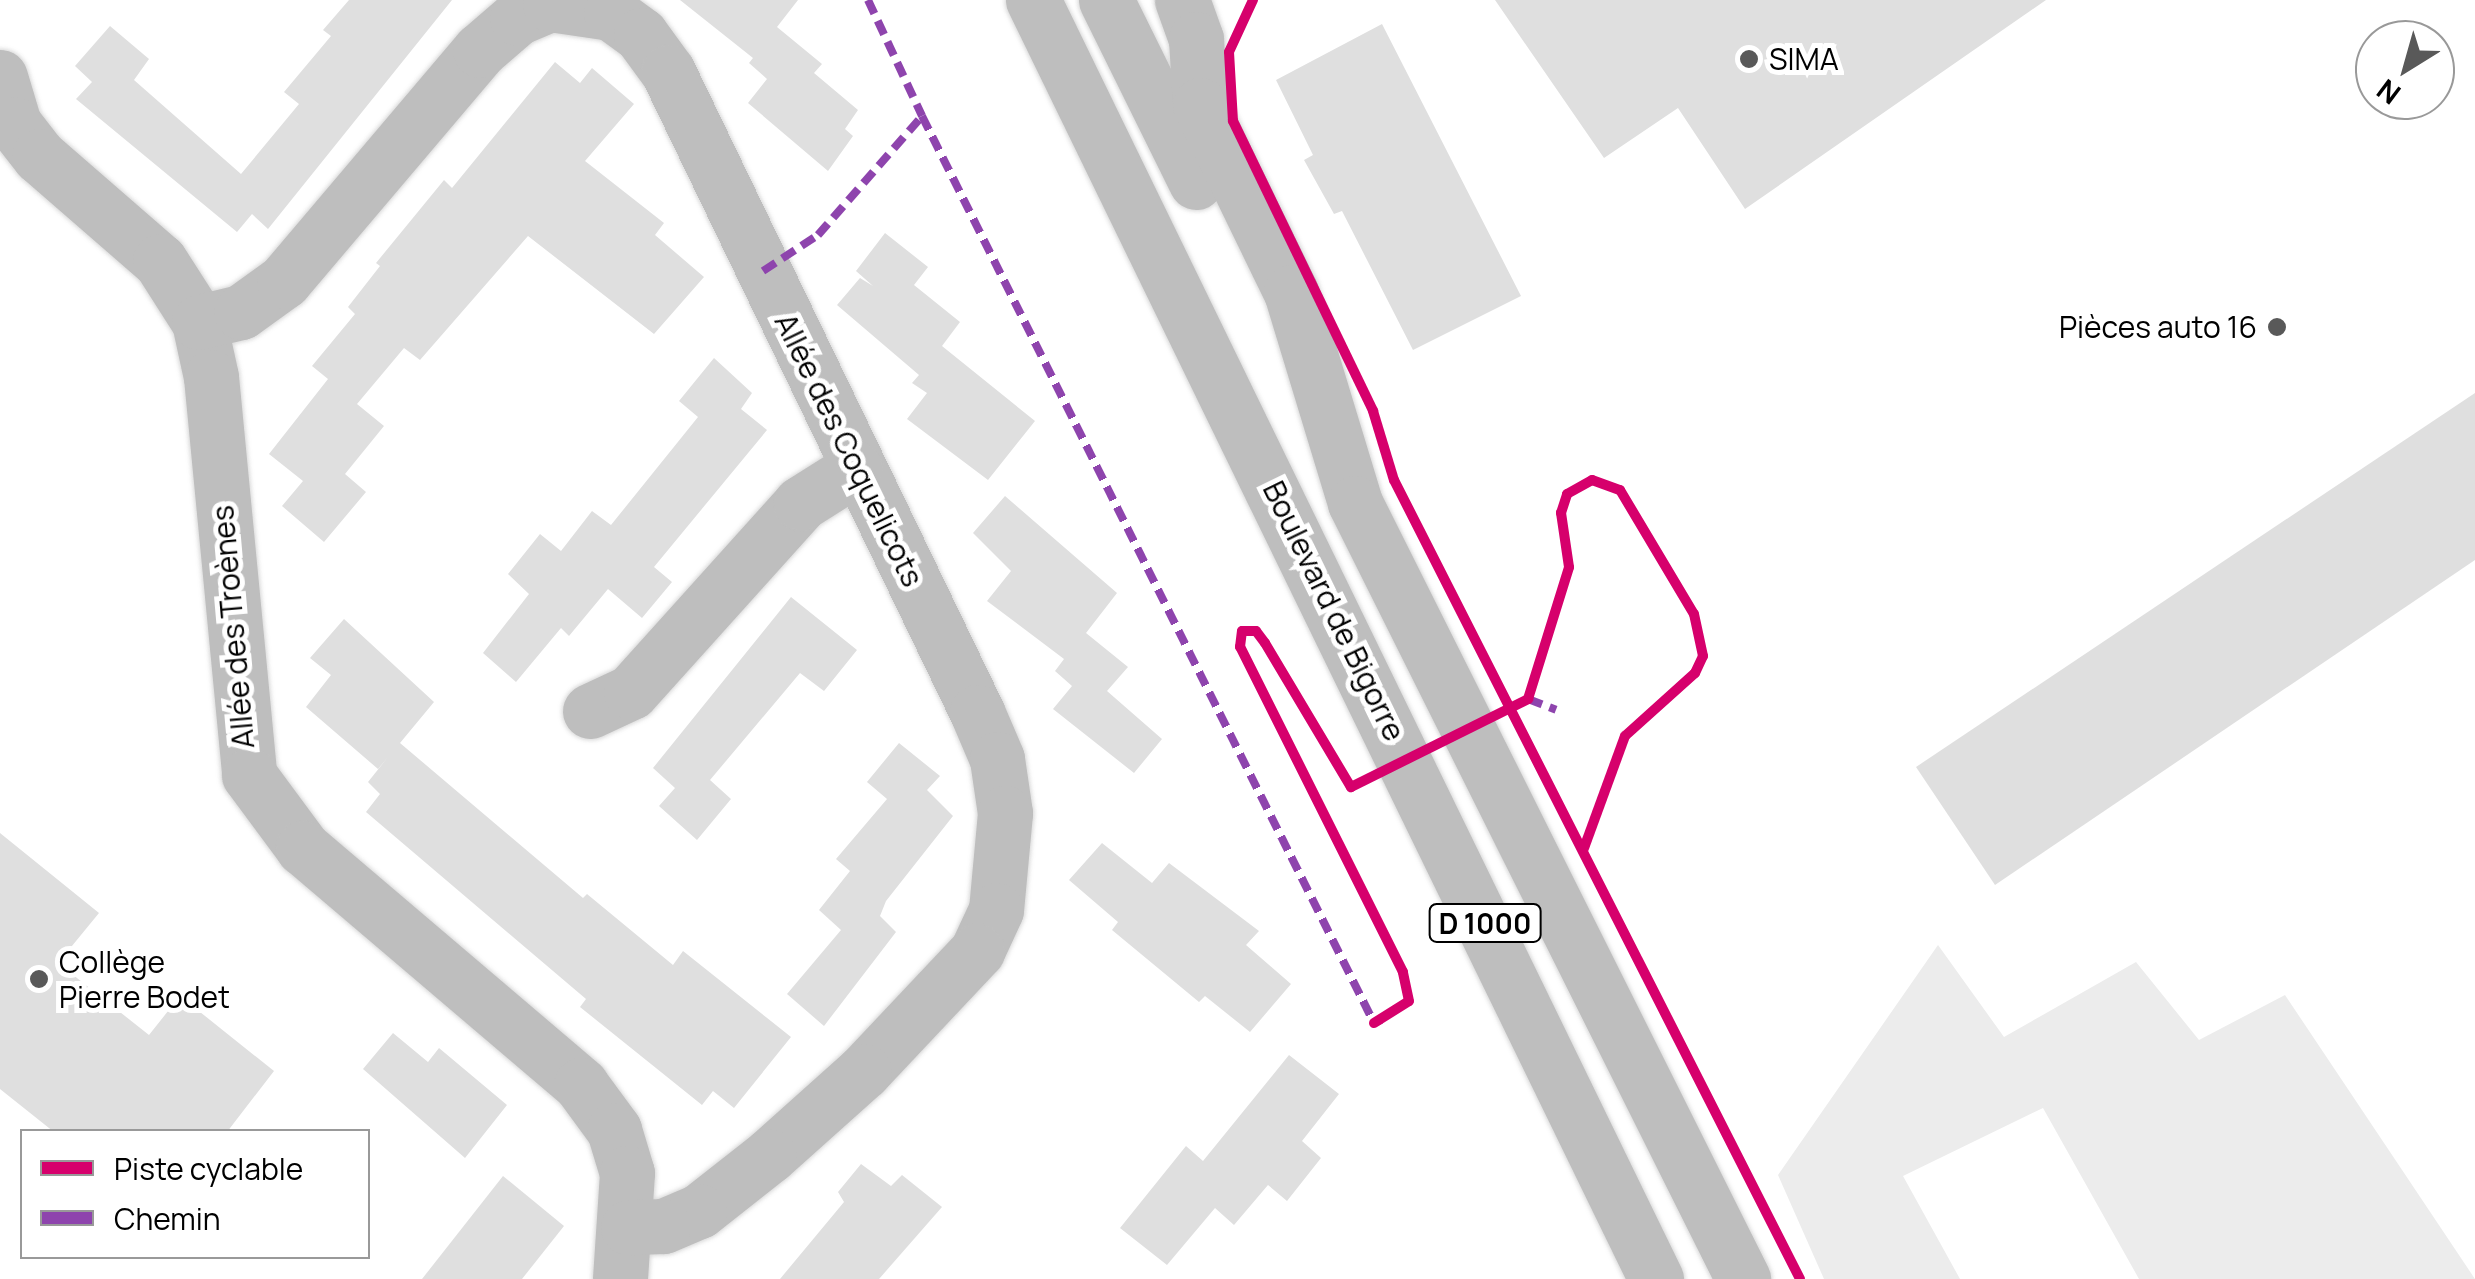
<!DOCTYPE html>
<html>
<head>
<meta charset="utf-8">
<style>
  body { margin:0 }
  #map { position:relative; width:2475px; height:1279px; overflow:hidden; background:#fff; font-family:Manrope,sans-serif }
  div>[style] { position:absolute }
  .green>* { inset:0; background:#ececec }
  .building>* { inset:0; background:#dfdfdf }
  .roads { filter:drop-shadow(0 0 2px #dbdbdb) drop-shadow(0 0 2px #dbdbdb) }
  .minor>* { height:55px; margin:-27.5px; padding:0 27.5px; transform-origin:27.5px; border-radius:27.5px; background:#bebebe }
  .major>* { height:55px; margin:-27.5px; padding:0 27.5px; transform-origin:27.5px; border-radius:27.5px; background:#bebebe }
  .quiet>* { height:8px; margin-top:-4px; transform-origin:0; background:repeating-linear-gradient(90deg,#8e44ad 0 15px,transparent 0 23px) }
  .cycleway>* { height:10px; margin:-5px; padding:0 5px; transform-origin:5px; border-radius:5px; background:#d6006c }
  .dots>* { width:28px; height:28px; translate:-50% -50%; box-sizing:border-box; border:5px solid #fff; border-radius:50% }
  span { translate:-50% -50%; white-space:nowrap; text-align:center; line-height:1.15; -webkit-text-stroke:10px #fff; paint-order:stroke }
  .shield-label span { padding:2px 8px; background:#fff; border:2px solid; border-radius:8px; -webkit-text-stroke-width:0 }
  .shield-label { font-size:28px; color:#000; font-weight:700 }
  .poi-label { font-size:30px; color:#000 }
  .left { translate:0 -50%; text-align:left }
  .right { translate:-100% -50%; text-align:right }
  .street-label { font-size:30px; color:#000 }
  .legend { position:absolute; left:20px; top:1129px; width:350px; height:130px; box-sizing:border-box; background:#fff; border:2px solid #999; margin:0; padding:12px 18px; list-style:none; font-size:30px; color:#000 }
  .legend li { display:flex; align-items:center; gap:20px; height:50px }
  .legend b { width:50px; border:2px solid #999 }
  .north { position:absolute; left:2355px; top:20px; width:100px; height:100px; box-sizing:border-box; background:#fff; border:2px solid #999; border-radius:50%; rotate:217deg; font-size:28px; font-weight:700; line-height:40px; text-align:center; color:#000 }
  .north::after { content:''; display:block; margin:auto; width:35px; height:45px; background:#595959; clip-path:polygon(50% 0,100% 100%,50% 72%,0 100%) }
</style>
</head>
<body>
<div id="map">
  <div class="green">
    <i style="clip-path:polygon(1938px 945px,2004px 1037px,2136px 962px,2199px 1040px,2285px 995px,2475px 1279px,2139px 1279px,2043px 1108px,1903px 1176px,1960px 1279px,1824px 1279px,1778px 1175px)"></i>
  </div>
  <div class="building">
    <i style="clip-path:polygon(349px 0,452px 0,268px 229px,252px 214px,237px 232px,76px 99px,92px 82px,75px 66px,110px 26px,149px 59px,134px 80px,241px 174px,299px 104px,284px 92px,331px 36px,323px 30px)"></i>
    <i style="clip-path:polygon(680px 0,798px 0,777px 27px,822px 64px,814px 73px,858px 110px,845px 129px,853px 136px,828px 171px,748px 103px,767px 79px,749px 63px,753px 58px)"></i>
    <i style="clip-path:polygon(1495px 0,2046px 0,1745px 209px,1678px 108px,1604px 158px)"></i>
    <i style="clip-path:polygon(1382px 24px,1521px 296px,1413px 350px,1342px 211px,1334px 214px,1304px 160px,1313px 155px,1276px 80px)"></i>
    <i style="clip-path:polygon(555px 62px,580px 83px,592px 68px,634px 104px,585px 161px,664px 223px,655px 235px,704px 277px,654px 334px,528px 236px,420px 360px,404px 348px,357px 404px,384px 426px,345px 474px,366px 492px,324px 542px,282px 506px,303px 481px,269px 454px,328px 379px,312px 366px,355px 314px,348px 307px,380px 266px,376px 263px,444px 180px,452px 188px)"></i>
    <i style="clip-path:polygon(885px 233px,928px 267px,914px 285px,960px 322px,942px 346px,1035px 421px,988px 480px,907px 419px,927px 393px,912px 383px,919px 375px,837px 305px,860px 278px,873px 286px,856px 271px)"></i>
    <i style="clip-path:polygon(714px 358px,752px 393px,741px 409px,767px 430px,654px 567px,672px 582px,642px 618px,608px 589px,569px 636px,561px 628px,516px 682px,483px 653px,529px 594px,508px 574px,540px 534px,561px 551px,592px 511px,611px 525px,698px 417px,679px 401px)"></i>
    <i style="clip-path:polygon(2475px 393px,2475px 560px,1995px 885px,1916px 767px)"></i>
    <i style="clip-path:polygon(1005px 496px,1117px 593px,1086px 633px,1128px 667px,1107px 691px,1162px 739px,1134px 773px,1053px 709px,1072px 686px,1055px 671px,1064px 659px,987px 601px,1011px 571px,973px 533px)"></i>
    <i style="clip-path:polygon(791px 597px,857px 650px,824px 691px,800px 673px,710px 780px,731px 799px,697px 840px,659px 806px,675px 788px,653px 768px)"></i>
    <i style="clip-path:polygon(344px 619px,434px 702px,400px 743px,583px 898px,587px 894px,673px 965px,683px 951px,791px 1037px,734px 1108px,713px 1091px,702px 1105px,580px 1007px,586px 999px,366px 812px,380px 794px,368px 782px,388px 757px,378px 769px,306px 707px,331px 675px,310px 658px)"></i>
    <i style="clip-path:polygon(899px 743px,940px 776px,927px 790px,953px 816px,886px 901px,880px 916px,896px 932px,824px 1026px,787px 994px,841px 930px,819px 910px,850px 871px,836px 859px,887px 799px,867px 782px)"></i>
    <i style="clip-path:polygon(0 833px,99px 913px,58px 963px,149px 1035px,180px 996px,274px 1071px,227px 1132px,54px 1132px,0 1089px)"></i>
    <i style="clip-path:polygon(1102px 843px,1152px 883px,1169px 863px,1259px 931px,1246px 945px,1291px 984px,1250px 1032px,1205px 996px,1199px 1002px,1112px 930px,1118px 922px,1069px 880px)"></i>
    <i style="clip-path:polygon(393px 1033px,428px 1062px,439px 1048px,507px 1105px,465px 1158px,363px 1069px)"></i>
    <i style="clip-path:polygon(1289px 1055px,1339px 1094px,1302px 1141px,1321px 1158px,1287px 1201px,1268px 1185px,1234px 1225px,1215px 1208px,1167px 1265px,1120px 1228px,1186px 1146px,1203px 1161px)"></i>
    <i style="clip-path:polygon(861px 1164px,891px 1186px,902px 1175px,942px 1207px,879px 1279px,780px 1279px,844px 1202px,838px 1192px)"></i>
    <i style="clip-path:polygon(503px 1176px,564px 1226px,522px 1279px,422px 1279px)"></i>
  </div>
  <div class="roads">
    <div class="minor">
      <i style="left:1182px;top:0;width:41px;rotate:70.3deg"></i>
      <i style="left:0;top:77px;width:49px;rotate:73.4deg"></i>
      <i style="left:14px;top:124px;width:41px;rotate:52deg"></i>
      <i style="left:39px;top:156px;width:160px;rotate:41deg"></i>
      <i style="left:160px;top:261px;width:72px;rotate:57.4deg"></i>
      <i style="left:199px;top:322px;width:56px;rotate:77.7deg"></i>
      <i style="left:211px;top:377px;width:400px;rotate:84.5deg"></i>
      <i style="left:249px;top:775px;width:91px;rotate:53.5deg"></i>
      <i style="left:303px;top:848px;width:365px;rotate:40.4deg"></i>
      <i style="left:581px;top:1085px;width:56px;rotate:53.7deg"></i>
      <i style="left:614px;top:1130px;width:45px;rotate:73.2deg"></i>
      <i style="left:627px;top:1173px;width:106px;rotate:93.8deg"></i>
      <i style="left:199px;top:322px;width:43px;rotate:-13.4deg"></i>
      <i style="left:241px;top:312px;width:53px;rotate:-35.8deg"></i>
      <i style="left:284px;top:281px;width:303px;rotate:-49.7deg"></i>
      <i style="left:480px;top:50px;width:49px;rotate:-40.9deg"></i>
      <i style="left:517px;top:18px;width:36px;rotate:-23deg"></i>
      <i style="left:550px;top:4px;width:62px;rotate:8.4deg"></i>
      <i style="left:611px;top:13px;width:37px;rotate:36deg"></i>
      <i style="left:641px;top:35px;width:46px;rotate:53.9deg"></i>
      <i style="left:668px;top:72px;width:711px;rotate:64.23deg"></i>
      <i style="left:977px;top:712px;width:51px;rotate:66.9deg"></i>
      <i style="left:997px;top:759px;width:55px;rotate:81.6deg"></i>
      <i style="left:1005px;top:813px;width:97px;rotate:95.3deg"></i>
      <i style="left:996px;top:910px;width:45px;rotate:114.9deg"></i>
      <i style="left:977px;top:951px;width:165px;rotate:133.3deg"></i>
      <i style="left:864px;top:1071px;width:127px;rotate:138.2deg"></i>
      <i style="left:769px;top:1156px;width:89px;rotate:141.8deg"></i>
      <i style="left:699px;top:1211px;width:39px;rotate:157deg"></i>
      <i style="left:663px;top:1226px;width:35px;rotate:178deg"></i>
      <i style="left:590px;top:711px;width:45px;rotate:-24.9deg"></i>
      <i style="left:631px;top:692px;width:254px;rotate:-48deg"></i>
      <i style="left:801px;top:503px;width:64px;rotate:-32.2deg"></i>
    </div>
    <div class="major">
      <i style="left:1033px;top:0;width:1423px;rotate:64.03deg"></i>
      <i style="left:1106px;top:0;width:203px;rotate:63.7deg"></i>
      <i style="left:1196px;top:39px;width:66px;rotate:86.5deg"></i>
      <i style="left:1200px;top:105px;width:208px;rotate:64.1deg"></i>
      <i style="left:1291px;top:292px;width:220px;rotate:73.1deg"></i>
      <i style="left:1355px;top:503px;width:868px;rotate:63.43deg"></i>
    </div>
  </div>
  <div class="quiet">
    <i style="left:868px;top:0;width:128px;rotate:65deg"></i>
    <i style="left:763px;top:271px;width:66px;rotate:-33.2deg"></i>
    <i style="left:818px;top:235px;width:158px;rotate:-48.8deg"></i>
    <i style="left:922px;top:116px;width:1013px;rotate:63.51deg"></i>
    <i style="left:1374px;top:1023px;width:8px;rotate:-23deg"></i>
    <i style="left:1528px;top:699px;width:30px;rotate:21deg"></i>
  </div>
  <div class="cycleway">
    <i style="left:1253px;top:0;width:57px;rotate:114.8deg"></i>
    <i style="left:1229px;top:52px;width:69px;rotate:86.7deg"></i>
    <i style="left:1233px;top:121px;width:322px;rotate:64.2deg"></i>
    <i style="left:1373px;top:411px;width:72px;rotate:73.1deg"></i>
    <i style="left:1394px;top:480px;width:896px;rotate:63.06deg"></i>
    <i style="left:1374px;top:1023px;width:41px;rotate:-32.2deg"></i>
    <i style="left:1409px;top:1001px;width:30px;rotate:-102deg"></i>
    <i style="left:1403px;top:972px;width:364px;rotate:-116.6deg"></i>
    <i style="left:1240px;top:647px;width:16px;rotate:-83deg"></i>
    <i style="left:1242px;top:631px;width:14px"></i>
    <i style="left:1256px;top:631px;width:15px;rotate:53deg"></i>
    <i style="left:1265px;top:643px;width:168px;rotate:59.2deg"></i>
    <i style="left:1351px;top:787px;width:198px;rotate:-26.4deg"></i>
    <i style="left:1528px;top:699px;width:138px;rotate:-72.7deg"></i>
    <i style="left:1569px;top:567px;width:55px;rotate:-98.4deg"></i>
    <i style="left:1561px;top:513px;width:20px;rotate:-72deg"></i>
    <i style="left:1567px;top:494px;width:29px;rotate:-29deg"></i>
    <i style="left:1592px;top:480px;width:30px;rotate:20deg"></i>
    <i style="left:1620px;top:490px;width:144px;rotate:59.2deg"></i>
    <i style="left:1694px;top:614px;width:43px;rotate:77.9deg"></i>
    <i style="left:1703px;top:656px;width:19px;rotate:115deg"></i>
    <i style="left:1695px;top:673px;width:94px;rotate:138deg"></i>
    <i style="left:1625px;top:736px;width:119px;rotate:110.1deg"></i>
  </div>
  <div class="dots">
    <i style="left:1749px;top:59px;background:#595959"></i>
    <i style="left:2277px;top:327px;background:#595959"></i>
    <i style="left:39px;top:979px;background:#595959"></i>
  </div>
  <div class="shield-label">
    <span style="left:1485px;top:923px">D 1000</span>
  </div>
  <div class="poi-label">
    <span class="left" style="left:1769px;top:59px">SIMA</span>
    <span class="right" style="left:2257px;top:327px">Pièces auto 16</span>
    <span class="left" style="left:59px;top:979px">Collège<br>Pierre Bodet</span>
  </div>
  <div class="street-label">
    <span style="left:849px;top:450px;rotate:64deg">Allée des Coquelicots</span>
    <span style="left:1334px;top:611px;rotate:64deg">Boulevard de Bigorre</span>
    <span style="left:233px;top:627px;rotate:-95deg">Allée des Troènes</span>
  </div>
  <ul class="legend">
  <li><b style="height:12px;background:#d6006c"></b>Piste cyclable</li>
  <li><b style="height:12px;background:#8e44ad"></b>Chemin</li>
  </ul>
  <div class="north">N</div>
</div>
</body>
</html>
